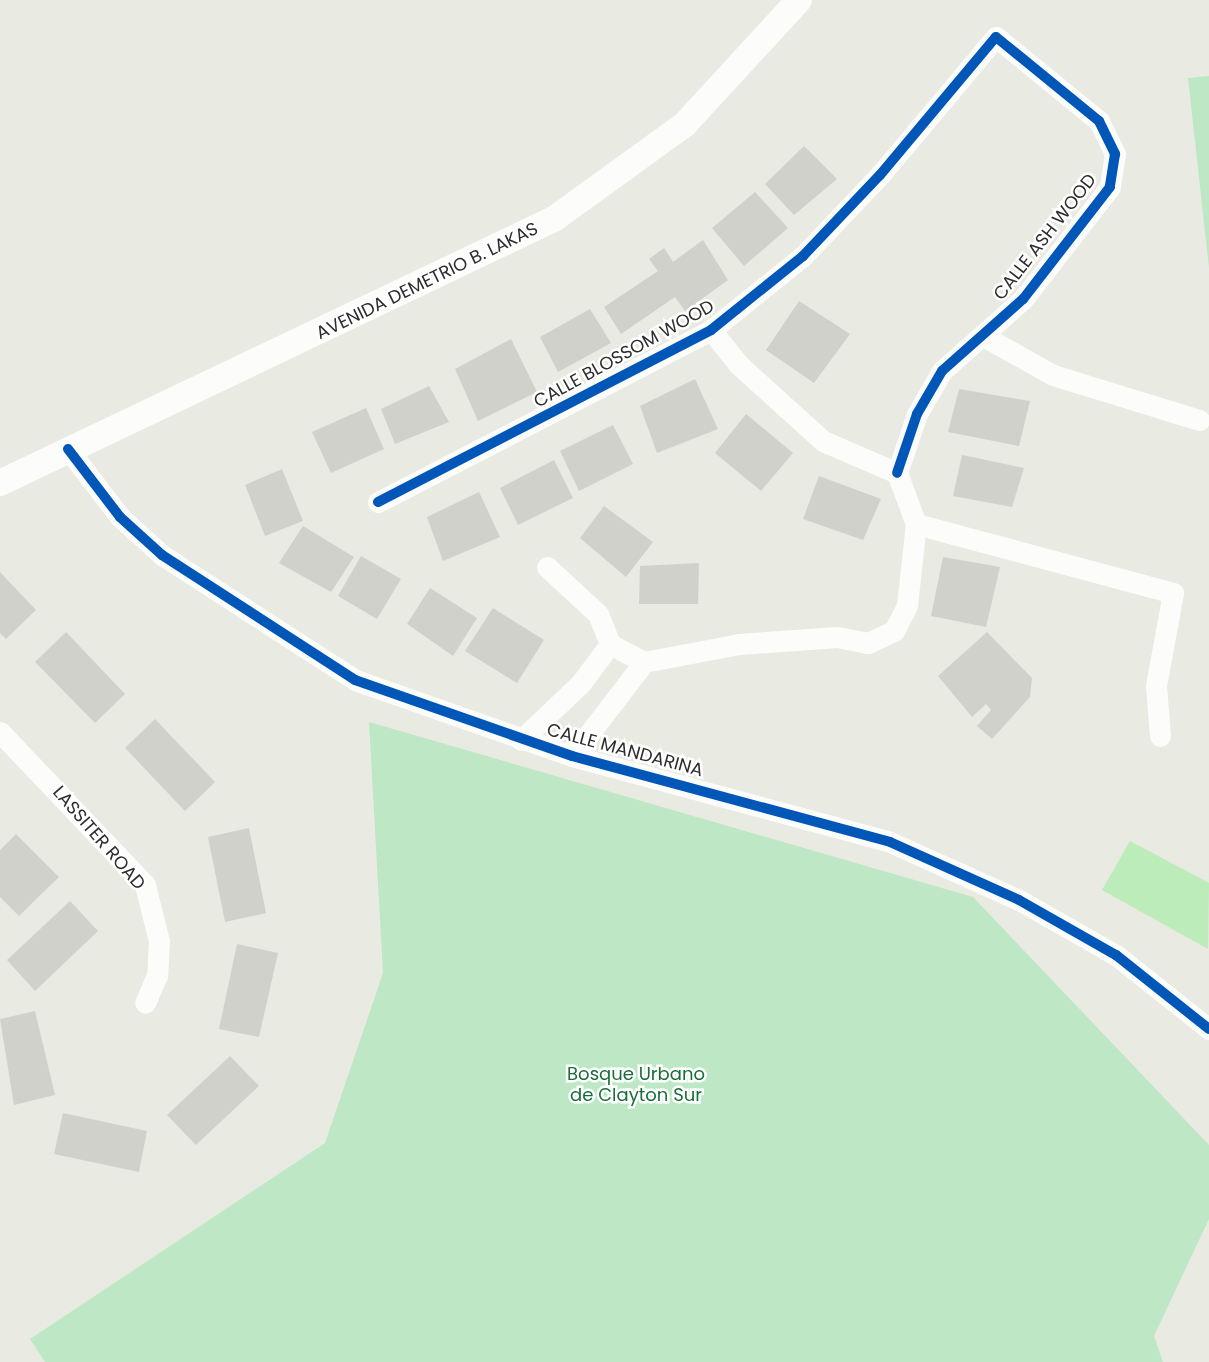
<!DOCTYPE html>
<html>
<head>
<meta charset="utf-8">
<style>
  body { margin:0 }
  #map { position:relative; width:1209px; height:1362px; overflow:hidden; background:#e9eae2; font-family:Poppins,sans-serif }
  div>[style] { position:absolute }
  .green>* { inset:0; background:#bee8c5 }
  .pitch>* { inset:0; background:#bbecb9 }
  .building>* { inset:0; background:#d0d1cb }
  .minor>* { height:21px; margin:-10.5px; padding:0 10.5px; transform-origin:10.5px; border-radius:10.5px; background:#fcfcfb }
  .tertiary>* { height:26px; margin:-13px; padding:0 13px; transform-origin:13px; border-radius:13px; background:#fcfcfb }
  .cycleway>* { height:10px; margin:-5px; padding:0 5px; transform-origin:5px; border-radius:5px; background:#0057b8 }
  span { translate:-50% -50%; white-space:nowrap; text-align:center; line-height:1.15; -webkit-text-stroke:5px #fff; paint-order:stroke }
  .street-label { font-size:18px; color:#2d2d2d }
  .park-label { font-size:18px; color:#196d3a }
</style>
</head>
<body>
<div id="map">
  <div class="green">
    <i style="clip-path:polygon(1209px 76px,1209px 268px,1188px 78px)"></i>
    <i style="clip-path:polygon(369px 722px,973px 897px,1209px 1145px,1209px 1219px,1154px 1336px,1163px 1362px,45px 1362px,30px 1339px,325px 1143px,383px 973px)"></i>
  </div>
  <div class="pitch">
    <i style="clip-path:polygon(1130px 841px,1209px 883px,1208px 949px,1102px 890px)"></i>
  </div>
  <div class="building">
    <i style="clip-path:polygon(804px 146px,837px 179px,794px 215px,765px 184px)"></i>
    <i style="clip-path:polygon(755px 192px,788px 228px,744px 266px,712px 228px)"></i>
    <i style="clip-path:polygon(703px 240px,728px 280px,685px 311px,675px 297px,621px 334px,604px 307px,658px 271px,649px 259px,664px 248px,673px 262px)"></i>
    <i style="clip-path:polygon(799px 301px,850px 334px,814px 383px,766px 350px)"></i>
    <i style="clip-path:polygon(590px 309px,611px 343px,558px 372px,540px 337px)"></i>
    <i style="clip-path:polygon(511px 339px,537px 392px,478px 421px,455px 369px)"></i>
    <i style="clip-path:polygon(695px 379px,718px 429px,657px 453px,640px 406px)"></i>
    <i style="clip-path:polygon(429px 386px,449px 422px,395px 444px,381px 409px)"></i>
    <i style="clip-path:polygon(959px 389px,1030px 401px,1019px 446px,948px 432px)"></i>
    <i style="clip-path:polygon(366px 408px,384px 449px,331px 473px,312px 432px)"></i>
    <i style="clip-path:polygon(746px 414px,793px 453px,761px 491px,715px 453px)"></i>
    <i style="clip-path:polygon(613px 425px,633px 464px,579px 491px,560px 451px)"></i>
    <i style="clip-path:polygon(962px 455px,1024px 468px,1012px 507px,953px 496px)"></i>
    <i style="clip-path:polygon(554px 460px,573px 498px,518px 525px,500px 488px)"></i>
    <i style="clip-path:polygon(282px 469px,303px 521px,265px 536px,245px 485px)"></i>
    <i style="clip-path:polygon(819px 476px,881px 499px,863px 540px,803px 519px)"></i>
    <i style="clip-path:polygon(479px 492px,500px 537px,443px 561px,427px 517px)"></i>
    <i style="clip-path:polygon(604px 506px,653px 542px,626px 577px,580px 538px)"></i>
    <i style="clip-path:polygon(303px 526px,354px 557px,331px 592px,279px 563px)"></i>
    <i style="clip-path:polygon(361px 556px,401px 579px,377px 619px,338px 596px)"></i>
    <i style="clip-path:polygon(943px 557px,1000px 567px,986px 627px,931px 616px)"></i>
    <i style="clip-path:polygon(699px 563px,698px 604px,639px 604px,640px 566px)"></i>
    <i style="clip-path:polygon(0 572px,36px 610px,6px 639px,0 633px)"></i>
    <i style="clip-path:polygon(430px 588px,477px 618px,453px 656px,407px 624px)"></i>
    <i style="clip-path:polygon(493px 608px,544px 640px,517px 683px,465px 651px)"></i>
    <i style="clip-path:polygon(66px 632px,125px 694px,95px 723px,35px 662px)"></i>
    <i style="clip-path:polygon(987px 632px,1032px 678px,1030px 697px,992px 739px,977px 726px,991px 710px,986px 704px,972px 717px,938px 676px)"></i>
    <i style="clip-path:polygon(155px 719px,215px 782px,185px 811px,125px 748px)"></i>
    <i style="clip-path:polygon(249px 828px,266px 913px,225px 922px,208px 837px)"></i>
    <i style="clip-path:polygon(16px 834px,59px 877px,19px 916px,0 897px,0 850px)"></i>
    <i style="clip-path:polygon(70px 901px,98px 931px,35px 991px,7px 960px)"></i>
    <i style="clip-path:polygon(237px 944px,278px 953px,259px 1037px,219px 1029px)"></i>
    <i style="clip-path:polygon(35px 1011px,55px 1095px,14px 1105px,0 1019px)"></i>
    <i style="clip-path:polygon(230px 1056px,259px 1086px,196px 1145px,167px 1115px)"></i>
    <i style="clip-path:polygon(63px 1113px,147px 1131px,139px 1172px,54px 1154px)"></i>
  </div>
  <div class="minor">
    <i style="left:711px;top:330px;width:45px;rotate:51.3deg"></i>
    <i style="left:739px;top:365px;width:113px;rotate:42.1deg"></i>
    <i style="left:823px;top:441px;width:81px;rotate:23.4deg"></i>
    <i style="left:985px;top:337px;width:78px;rotate:29.2deg"></i>
    <i style="left:1053px;top:375px;width:153px;rotate:17.1deg"></i>
    <i style="left:68px;top:449px;width:86px;rotate:52.6deg"></i>
    <i style="left:120px;top:517px;width:57px;rotate:42.1deg"></i>
    <i style="left:162px;top:555px;width:230px;rotate:32.9deg"></i>
    <i style="left:355px;top:680px;width:230px;rotate:19.3deg"></i>
    <i style="left:572px;top:756px;width:329px;rotate:15.1deg"></i>
    <i style="left:890px;top:842px;width:141px;rotate:24.2deg"></i>
    <i style="left:1019px;top:900px;width:112px;rotate:29.6deg"></i>
    <i style="left:1116px;top:955px;width:119px;rotate:38.5deg"></i>
    <i style="left:378px;top:502px;width:375px;rotate:-27.3deg"></i>
    <i style="left:711px;top:330px;width:118px;rotate:-38.8deg"></i>
    <i style="left:803px;top:256px;width:112px;rotate:-46.5deg"></i>
    <i style="left:880px;top:175px;width:180px;rotate:-50deg"></i>
    <i style="left:996px;top:37px;width:133px;rotate:39.2deg"></i>
    <i style="left:1099px;top:121px;width:37px;rotate:64deg"></i>
    <i style="left:1115px;top:154px;width:33px;rotate:99deg"></i>
    <i style="left:1110px;top:187px;width:142px;rotate:127.8deg"></i>
    <i style="left:1023px;top:299px;width:108px;rotate:138.4deg"></i>
    <i style="left:942px;top:371px;width:50px;rotate:120.2deg"></i>
    <i style="left:917px;top:414px;width:62px;rotate:108.7deg"></i>
    <i style="left:916px;top:524px;width:266px;rotate:15deg"></i>
    <i style="left:1173px;top:593px;width:95px;rotate:100.4deg"></i>
    <i style="left:1156px;top:686px;width:50px;rotate:85.4deg"></i>
    <i style="left:547px;top:567px;width:69px;rotate:42.7deg"></i>
    <i style="left:598px;top:614px;width:32px;rotate:68deg"></i>
    <i style="left:610px;top:644px;width:38px;rotate:28deg"></i>
    <i style="left:644px;top:662px;width:97px;rotate:-10.7deg"></i>
    <i style="left:739px;top:644px;width:98px;rotate:-4.1deg"></i>
    <i style="left:837px;top:637px;width:32px;rotate:11deg"></i>
    <i style="left:868px;top:643px;width:29px;rotate:-25deg"></i>
    <i style="left:894px;top:631px;width:29px;rotate:-63deg"></i>
    <i style="left:907px;top:605px;width:81px;rotate:-83.7deg"></i>
    <i style="left:916px;top:524px;width:54px;rotate:-110.4deg"></i>
    <i style="left:0;top:732px;width:211px;rotate:46.5deg"></i>
    <i style="left:145px;top:885px;width:58px;rotate:76deg"></i>
    <i style="left:159px;top:941px;width:34px;rotate:93deg"></i>
    <i style="left:157px;top:975px;width:30px;rotate:113deg"></i>
    <i style="left:521px;top:740px;width:83px;rotate:-43.5deg"></i>
    <i style="left:581px;top:683px;width:49px;rotate:-53.4deg"></i>
    <i style="left:572px;top:756px;width:118px;rotate:-52.5deg"></i>
  </div>
  <div class="tertiary">
    <i style="left:0;top:483px;width:614px;rotate:-25.48deg"></i>
    <i style="left:554px;top:219px;width:162px;rotate:-35.9deg"></i>
    <i style="left:685px;top:124px;width:168px;rotate:-47.4deg"></i>
  </div>
  <div class="cycleway">
    <i style="left:68px;top:449px;width:86px;rotate:52.6deg"></i>
    <i style="left:120px;top:517px;width:57px;rotate:42.1deg"></i>
    <i style="left:162px;top:555px;width:230px;rotate:32.9deg"></i>
    <i style="left:355px;top:680px;width:230px;rotate:19.3deg"></i>
    <i style="left:572px;top:756px;width:329px;rotate:15.1deg"></i>
    <i style="left:890px;top:842px;width:141px;rotate:24.2deg"></i>
    <i style="left:1019px;top:900px;width:112px;rotate:29.6deg"></i>
    <i style="left:1116px;top:955px;width:119px;rotate:38.5deg"></i>
    <i style="left:378px;top:502px;width:375px;rotate:-27.3deg"></i>
    <i style="left:711px;top:330px;width:118px;rotate:-38.8deg"></i>
    <i style="left:803px;top:256px;width:112px;rotate:-46.5deg"></i>
    <i style="left:880px;top:175px;width:180px;rotate:-50deg"></i>
    <i style="left:996px;top:37px;width:133px;rotate:39.2deg"></i>
    <i style="left:1099px;top:121px;width:37px;rotate:64deg"></i>
    <i style="left:1115px;top:154px;width:33px;rotate:99deg"></i>
    <i style="left:1110px;top:187px;width:142px;rotate:127.8deg"></i>
    <i style="left:1023px;top:299px;width:108px;rotate:138.4deg"></i>
    <i style="left:942px;top:371px;width:50px;rotate:120.2deg"></i>
    <i style="left:917px;top:414px;width:62px;rotate:108.7deg"></i>
  </div>
  <div class="street-label">
    <span style="left:1045px;top:237px;rotate:-52deg">CALLE ASH WOOD</span>
    <span style="left:427px;top:281px;rotate:-26deg">AVENIDA DEMETRIO B. LAKAS</span>
    <span style="left:624px;top:354px;rotate:-29deg">CALLE BLOSSOM WOOD</span>
    <span style="left:625px;top:750px;rotate:15deg">CALLE MANDARINA</span>
    <span style="left:99px;top:838px;rotate:49deg">LASSITER ROAD</span>
  </div>
  <div class="park-label">
    <span style="left:636px;top:1085px">Bosque Urbano<br>de Clayton Sur</span>
  </div>
</div>
</body>
</html>
